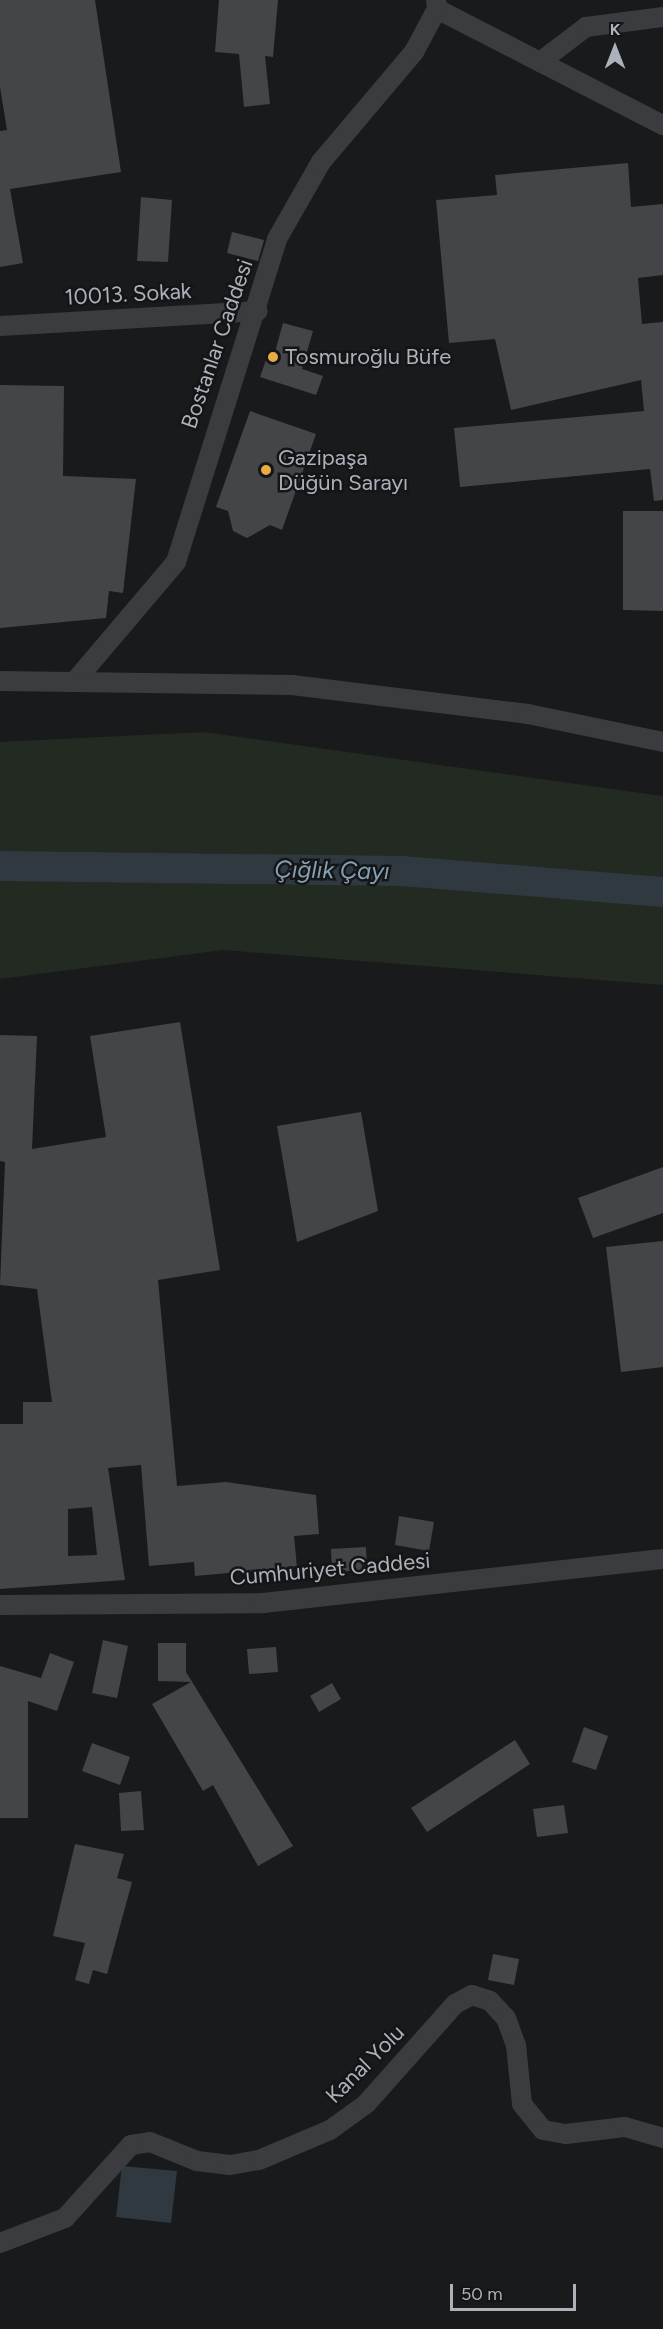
<!DOCTYPE html>
<html>
<head>
<meta charset="utf-8">
<style>
  body { margin:0 }
  #map { position:relative; width:663px; height:2329px; overflow:hidden; background:#191a1c; font-family:Figtree,sans-serif }
  div>[style] { position:absolute }
  .green>* { inset:0; background:#222a22 }
  .water>* { inset:0; background:#30393f }
  .river>* { height:30px; margin:-15px; padding:0 15px; transform-origin:15px; border-radius:15px; background:#30393f }
  .building>* { inset:0; background:#444548 }
  .minor>* { height:20px; margin:-10px; padding:0 10px; transform-origin:10px; border-radius:10px; background:#3b3c40 }
  .dots>* { width:16px; height:16px; translate:-50% -50%; box-sizing:border-box; border:3px solid #141517; border-radius:50% }
  span { translate:-50% -50%; white-space:nowrap; text-align:center; line-height:1.15; -webkit-text-stroke:5px #141517; paint-order:stroke }
  .street-label { font-size:22px; color:#adb1ba }
  .poi-label { font-size:22px; color:#adb1ba }
  .left { translate:0 -50%; text-align:left }
  .water-label { font-size:24px; color:#86a0b3; font-style:italic }
  .north { position:absolute; left:585px; top:18px; width:60px; height:60px; -webkit-text-stroke:4px #141517; paint-order:stroke; rotate:0deg; font-size:16px; font-weight:700; line-height:24px; text-align:center; color:#adb1ba }
  .north::after { content:''; display:block; margin:auto; width:21px; height:27px; background:#adb1ba; clip-path:polygon(50% 0,100% 100%,50% 72%,0 100%) }
  .scale { position:absolute; left:450px; top:2284px; width:126px; height:27px; box-sizing:border-box; border:3px solid #adb1ba; border-top:0; padding-left:8px; font-size:18px; line-height:21px; white-space:nowrap; color:#adb1ba; -webkit-text-stroke:4px #141517; paint-order:stroke }
</style>
</head>
<body>
<div id="map">
  <div class="green">
    <i style="clip-path:polygon(203px 732px,663px 796px,663px 985px,223px 950px,0 979px,0 742px)"></i>
  </div>
  <div class="water">
    <i style="clip-path:polygon(122px 2166px,177px 2171px,171px 2223px,116px 2217px)"></i>
  </div>
  <div class="river">
    <i style="left:0;top:866px;width:402px;rotate:0.7deg"></i>
    <i style="left:402px;top:871px;width:262px;rotate:4.6deg"></i>
  </div>
  <div class="building">
    <i style="clip-path:polygon(0 0,95px 0,121px 172px,10px 189px,23px 263px,0 267px,0 131px,7px 130px,0 87px)"></i>
    <i style="clip-path:polygon(219px 0,278px 0,273px 57px,265px 56px,270px 104px,244px 107px,239px 54px,215px 52px)"></i>
    <i style="clip-path:polygon(628px 163px,631px 207px,663px 204px,663px 275px,638px 278px,642px 324px,663px 322px,663px 500px,654px 501px,650px 469px,460px 487px,454px 428px,644px 411px,641px 380px,511px 410px,495px 339px,449px 343px,436px 200px,497px 195px,495px 175px)"></i>
    <i style="clip-path:polygon(141px 197px,172px 200px,168px 262px,137px 261px)"></i>
    <i style="clip-path:polygon(232px 232px,264px 240px,258px 261px,227px 253px)"></i>
    <i style="clip-path:polygon(283px 323px,313px 331px,302px 369px,323px 376px,316px 395px,260px 377px,267px 357px,273px 359px)"></i>
    <i style="clip-path:polygon(0 385px,64px 386px,63px 476px,136px 479px,123px 593px,109px 591px,106px 618px,0 628px)"></i>
    <i style="clip-path:polygon(250px 411px,316px 434px,282px 530px,270px 525px,247px 538px,233px 531px,228px 511px,216px 507px)"></i>
    <i style="clip-path:polygon(623px 511px,663px 511px,663px 611px,623px 610px)"></i>
    <i style="clip-path:polygon(evenodd,180px 1022px,220px 1270px,158px 1280px,177px 1486px,226px 1482px,316px 1495px,319px 1534px,294px 1536px,297px 1567px,195px 1576px,194px 1562px,149px 1566px,141px 1465px,108px 1468px,125px 1580px,0 1589px,0 1424px,23px 1424px,23px 1402px,52px 1402px,37px 1289px,0 1285px,5px 1162px,0 1161px,0 1035px,37px 1036px,32px 1149px,106px 1137px,90px 1036px,180px 1022px,92px 1507px,97px 1555px,68px 1556px,68px 1509px,92px 1507px)"></i>
    <i style="clip-path:polygon(361px 1112px,378px 1211px,297px 1242px,277px 1126px)"></i>
    <i style="clip-path:polygon(663px 1167px,663px 1213px,593px 1238px,578px 1198px)"></i>
    <i style="clip-path:polygon(663px 1241px,663px 1367px,621px 1372px,606px 1247px)"></i>
    <i style="clip-path:polygon(399px 1516px,434px 1522px,429px 1551px,395px 1545px)"></i>
    <i style="clip-path:polygon(366px 1547px,367px 1570px,332px 1572px,331px 1549px)"></i>
    <i style="clip-path:polygon(103px 1640px,128px 1646px,117px 1698px,92px 1693px)"></i>
    <i style="clip-path:polygon(158px 1643px,186px 1643px,186px 1672px,293px 1846px,258px 1866px,213px 1785px,203px 1791px,152px 1704px,191px 1682px,158px 1681px)"></i>
    <i style="clip-path:polygon(276px 1647px,278px 1672px,249px 1674px,247px 1649px)"></i>
    <i style="clip-path:polygon(50px 1653px,74px 1662px,57px 1711px,28px 1701px,28px 1818px,0 1818px,0 1666px,41px 1678px)"></i>
    <i style="clip-path:polygon(332px 1683px,341px 1699px,319px 1712px,310px 1696px)"></i>
    <i style="clip-path:polygon(584px 1727px,608px 1736px,596px 1770px,572px 1762px)"></i>
    <i style="clip-path:polygon(515px 1740px,530px 1764px,427px 1832px,411px 1808px)"></i>
    <i style="clip-path:polygon(92px 1743px,130px 1757px,120px 1785px,82px 1771px)"></i>
    <i style="clip-path:polygon(141px 1791px,144px 1830px,121px 1831px,119px 1793px)"></i>
    <i style="clip-path:polygon(564px 1805px,568px 1833px,537px 1837px,533px 1809px)"></i>
    <i style="clip-path:polygon(75px 1844px,124px 1854px,117px 1878px,132px 1882px,107px 1974px,93px 1970px,89px 1984px,75px 1980px,85px 1943px,53px 1936px)"></i>
    <i style="clip-path:polygon(493px 1954px,519px 1959px,514px 1985px,488px 1980px)"></i>
  </div>
  <div class="minor">
    <i style="left:437px;top:9px;width:254px;rotate:27.2deg"></i>
    <i style="left:540px;top:62px;width:58px;rotate:-37.3deg"></i>
    <i style="left:586px;top:27px;width:78px;rotate:-7.4deg"></i>
    <i style="left:0;top:326px;width:258px;rotate:-3.3deg"></i>
    <i style="left:76px;top:680px;width:155px;rotate:-49.7deg"></i>
    <i style="left:176px;top:562px;width:338px;rotate:-72.6deg"></i>
    <i style="left:277px;top:239px;width:89px;rotate:-60.3deg"></i>
    <i style="left:321px;top:162px;width:144px;rotate:-49.8deg"></i>
    <i style="left:414px;top:52px;width:49px;rotate:-61.9deg"></i>
    <i style="left:437px;top:9px;width:9px;rotate:-96deg"></i>
    <i style="left:0;top:681px;width:292px;rotate:0.8deg"></i>
    <i style="left:292px;top:685px;width:238px;rotate:7deg"></i>
    <i style="left:528px;top:714px;width:138px;rotate:11.7deg"></i>
    <i style="left:0;top:1605px;width:263px;rotate:-0.4deg"></i>
    <i style="left:263px;top:1603px;width:402px;rotate:-6.3deg"></i>
    <i style="left:0;top:2243px;width:70px;rotate:-21deg"></i>
    <i style="left:65px;top:2218px;width:98px;rotate:-47.9deg"></i>
    <i style="left:131px;top:2145px;width:19px;rotate:-9deg"></i>
    <i style="left:150px;top:2142px;width:51px;rotate:22deg"></i>
    <i style="left:197px;top:2161px;width:33px;rotate:7deg"></i>
    <i style="left:230px;top:2165px;width:29px;rotate:-10deg"></i>
    <i style="left:259px;top:2160px;width:77px;rotate:-22.9deg"></i>
    <i style="left:330px;top:2130px;width:44px;rotate:-35.8deg"></i>
    <i style="left:366px;top:2104px;width:134px;rotate:-48.3deg"></i>
    <i style="left:455px;top:2004px;width:19px;rotate:-28deg"></i>
    <i style="left:472px;top:1995px;width:19px;rotate:18deg"></i>
    <i style="left:490px;top:2001px;width:23px;rotate:47deg"></i>
    <i style="left:506px;top:2018px;width:29px;rotate:70deg"></i>
    <i style="left:516px;top:2045px;width:59px;rotate:84.2deg"></i>
    <i style="left:522px;top:2104px;width:33px;rotate:51deg"></i>
    <i style="left:543px;top:2130px;width:23px;rotate:10deg"></i>
    <i style="left:566px;top:2134px;width:59px;rotate:-6.8deg"></i>
    <i style="left:625px;top:2127px;width:40px;rotate:16deg"></i>
  </div>
  <div class="dots">
    <i style="left:273px;top:357px;background:#e9ac44"></i>
    <i style="left:266px;top:470px;background:#e9ac44"></i>
  </div>
  <div class="street-label">
    <span style="left:128px;top:294px;rotate:-3deg">10013. Sokak</span>
    <span style="left:217px;top:344px;rotate:-71deg">Bostanlar Caddesi</span>
    <span style="left:330px;top:1569px;rotate:-5deg">Cumhuriyet Caddesi</span>
    <span style="left:365px;top:2064px;rotate:-45deg">Kanal Yolu</span>
  </div>
  <div class="poi-label">
    <span class="left" style="left:285px;top:357px">Tosmuroğlu Büfe</span>
    <span class="left" style="left:278px;top:470px">Gazipaşa<br>Düğün Sarayı</span>
  </div>
  <div class="water-label">
    <span style="left:332px;top:870px;rotate:1deg">Çığlık Çayı</span>
  </div>
  <div class="north">K</div>
  <div class="scale">50 m</div>
</div>
</body>
</html>
